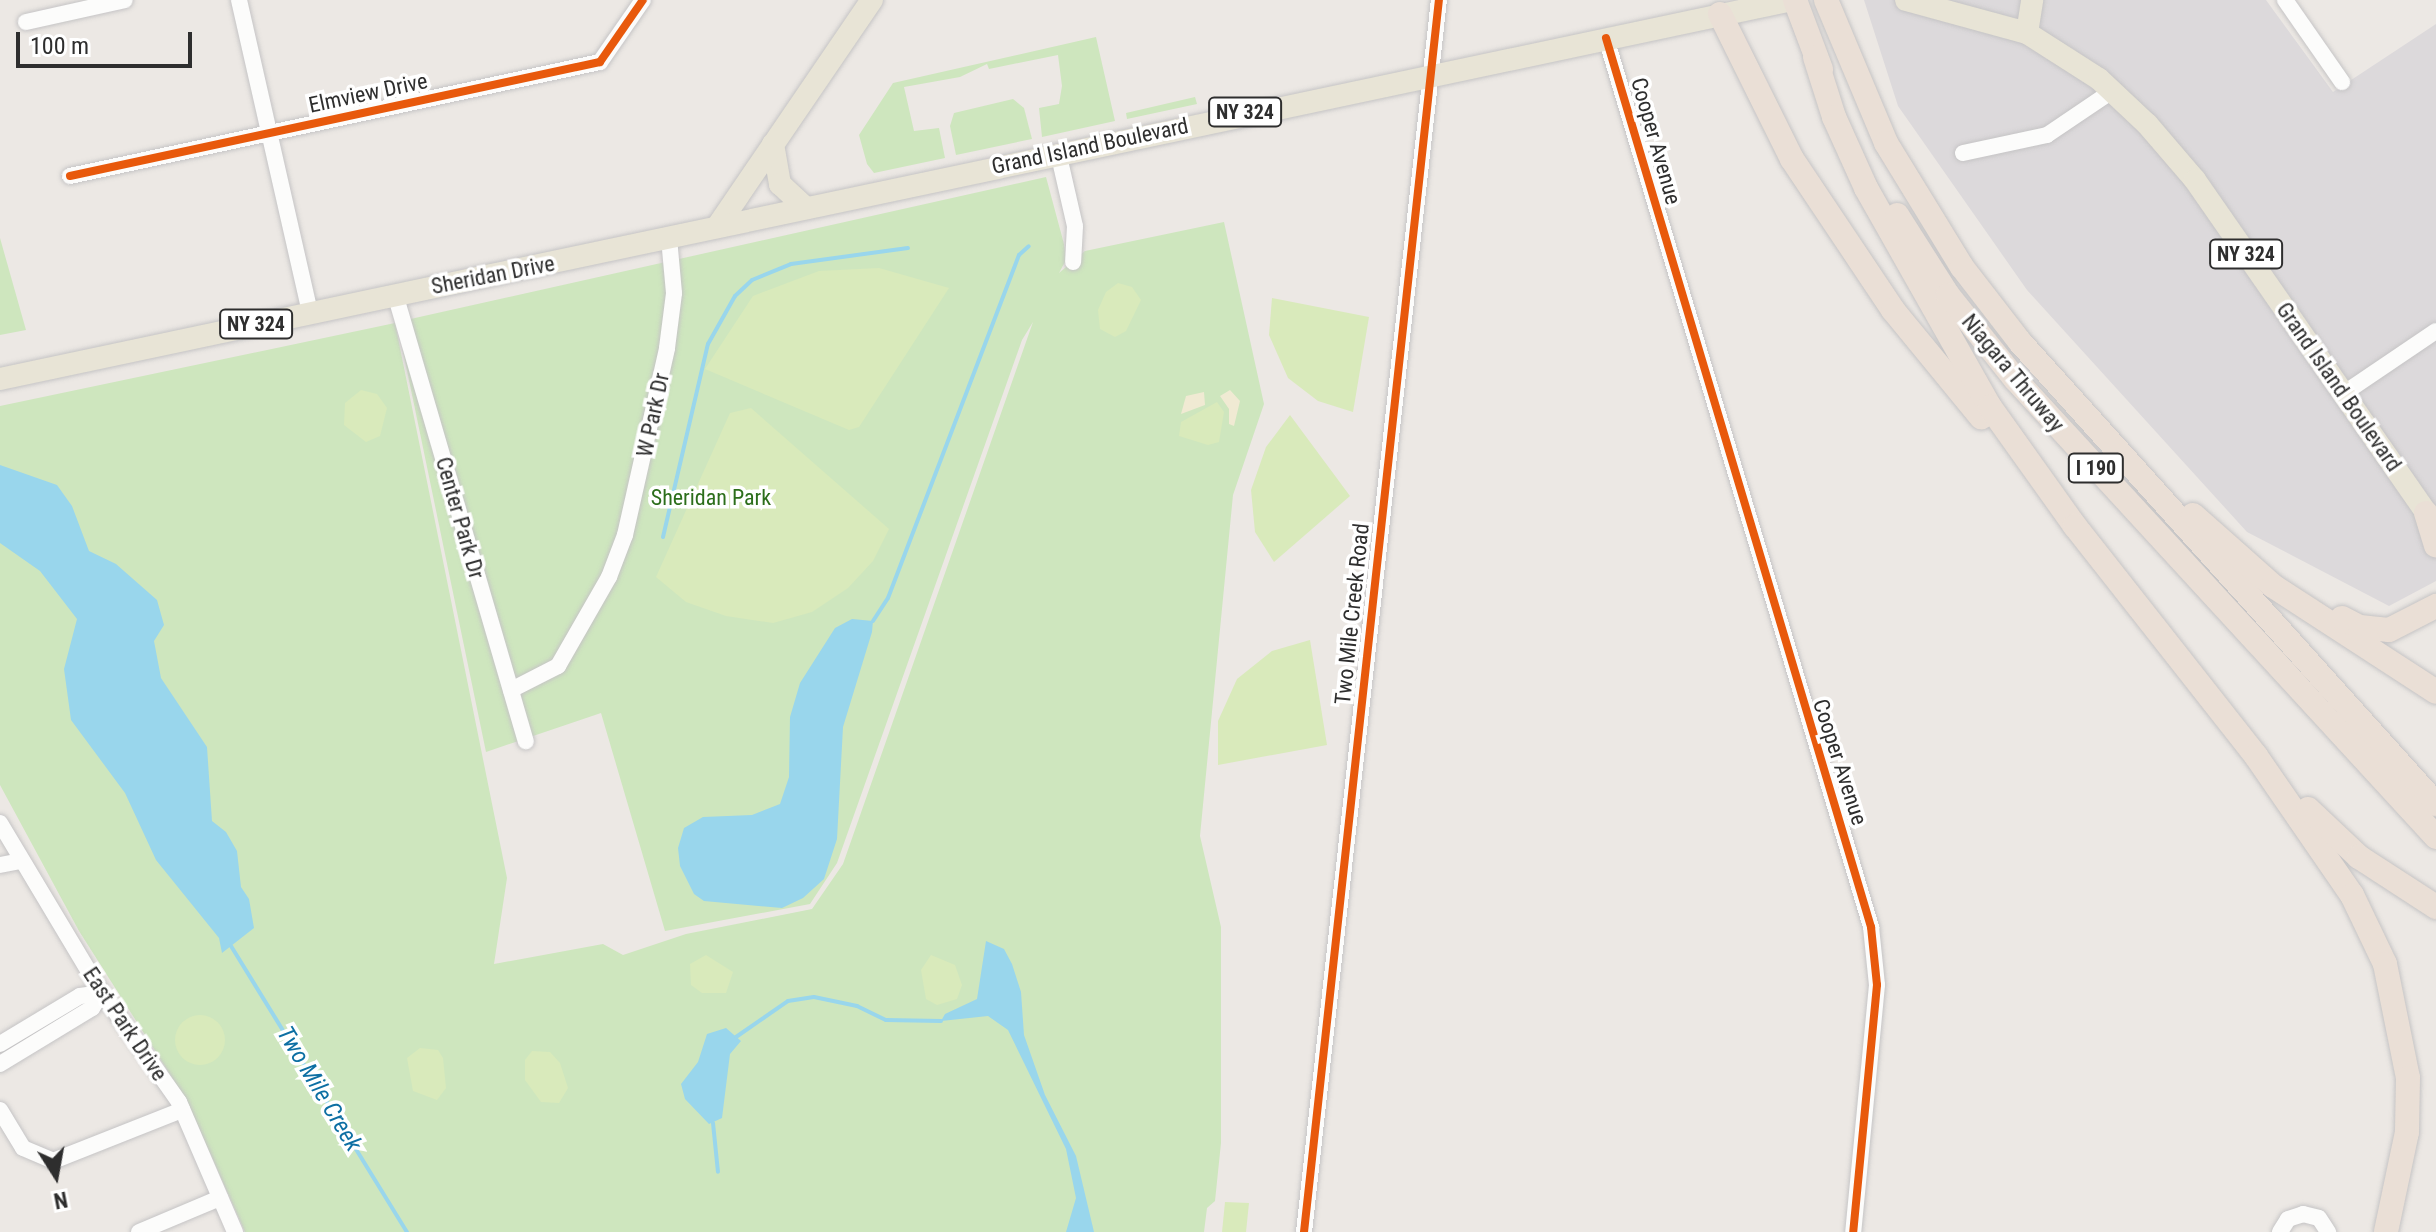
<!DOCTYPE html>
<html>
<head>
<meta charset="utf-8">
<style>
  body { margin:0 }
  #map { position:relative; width:2436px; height:1232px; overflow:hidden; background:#ece8e4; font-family:"Roboto Condensed",sans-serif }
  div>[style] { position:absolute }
  .industrial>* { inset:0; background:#dcd9db }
  .green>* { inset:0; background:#cee6be }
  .sand>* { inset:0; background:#f0ead3 }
  .pitch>* { inset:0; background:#d9eabb }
  .round { border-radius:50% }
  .water>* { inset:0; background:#99d6ec }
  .stream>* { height:4px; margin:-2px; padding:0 2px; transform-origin:2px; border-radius:2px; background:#99d6ec }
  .roads { filter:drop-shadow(0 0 2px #c5c4c5) drop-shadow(0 0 2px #c5c4c5) }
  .minor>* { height:16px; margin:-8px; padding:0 8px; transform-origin:8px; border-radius:8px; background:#fcfcfb }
  .major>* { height:22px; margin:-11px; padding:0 11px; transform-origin:11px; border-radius:11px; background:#e8e4d6 }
  .highway>* { height:24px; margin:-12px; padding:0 12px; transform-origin:12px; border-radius:12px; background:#eadfd6 }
  .cycleway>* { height:8px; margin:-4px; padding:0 4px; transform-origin:4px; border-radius:4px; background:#e8590c }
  span { translate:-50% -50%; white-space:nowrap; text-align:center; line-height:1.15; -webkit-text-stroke:7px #fff; paint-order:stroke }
  .shield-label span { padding:2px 6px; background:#fff; border:2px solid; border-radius:6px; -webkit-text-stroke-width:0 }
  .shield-label { font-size:20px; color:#2e2e2e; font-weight:700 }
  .street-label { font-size:22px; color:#2e2e2e }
  .park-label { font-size:22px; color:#2c6e1b }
  .water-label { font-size:24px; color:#0d6fa3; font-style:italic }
  .north { position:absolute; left:16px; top:1136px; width:80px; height:80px; -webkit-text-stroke:6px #fff; paint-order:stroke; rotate:169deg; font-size:22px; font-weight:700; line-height:32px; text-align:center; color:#2e2e2e }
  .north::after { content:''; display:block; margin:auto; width:28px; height:36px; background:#2e2e2e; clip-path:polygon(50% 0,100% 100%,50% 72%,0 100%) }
  .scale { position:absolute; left:16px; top:32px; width:176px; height:36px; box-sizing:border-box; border:4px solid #2e2e2e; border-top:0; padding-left:10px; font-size:24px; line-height:28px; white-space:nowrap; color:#2e2e2e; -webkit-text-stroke:6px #fff; paint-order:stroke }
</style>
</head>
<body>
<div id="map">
  <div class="industrial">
    <i style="clip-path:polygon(1864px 0,2266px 0,2333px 92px,2436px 24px,2436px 581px,2389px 606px,2247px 532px,2027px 290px,1898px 106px)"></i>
  </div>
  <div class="green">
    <i style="clip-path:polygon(1096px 37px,1115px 121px,1042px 137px,1039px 108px,1059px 104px,1062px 86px,1058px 55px,989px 69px,987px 64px,960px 77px,904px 87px,914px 131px,939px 128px,945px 158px,874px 173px,867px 164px,859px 135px,893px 83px)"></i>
    <i style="clip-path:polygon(1195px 97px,1197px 104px,1127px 119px,1126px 113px)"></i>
    <i style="clip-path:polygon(1013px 99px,1024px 108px,1032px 139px,956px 155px,950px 126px,954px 113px)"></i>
    <i style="clip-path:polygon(1046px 177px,1064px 244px,1066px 260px,1059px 273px,1085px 251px,1224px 222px,1264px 404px,1233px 495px,1200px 836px,1221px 927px,1221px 1143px,1215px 1201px,1207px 1208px,1204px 1232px,245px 1232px,187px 1101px,79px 931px,0 785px,0 406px,395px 323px,507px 878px,494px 964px,603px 944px,623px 955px,686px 934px,812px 909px,843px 864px,1033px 322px,1022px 340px,837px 863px,810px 904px,665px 931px,601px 713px,486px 752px,397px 322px)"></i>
    <i style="clip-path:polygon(0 238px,26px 330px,0 335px)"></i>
  </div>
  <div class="sand">
    <i style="clip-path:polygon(1230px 390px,1240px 401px,1234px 426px,1229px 424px,1229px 409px,1220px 396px)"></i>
    <i style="clip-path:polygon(1204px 392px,1205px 405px,1181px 414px,1186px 396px)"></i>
  </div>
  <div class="pitch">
    <i style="clip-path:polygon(879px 268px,949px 288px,859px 427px,849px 430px,705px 369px,753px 296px,819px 271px)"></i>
    <i style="clip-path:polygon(1118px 283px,1132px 287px,1141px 300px,1126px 331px,1115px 337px,1100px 329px,1098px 310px,1106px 292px)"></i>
    <i style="clip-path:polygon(1272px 298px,1369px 317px,1353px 412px,1318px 401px,1288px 378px,1269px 335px)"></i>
    <i style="clip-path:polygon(361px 390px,377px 394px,387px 408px,380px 436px,366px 442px,344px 425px,345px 403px)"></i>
    <i style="clip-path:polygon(1217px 402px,1224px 412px,1219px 442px,1208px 445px,1179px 436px,1181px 422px)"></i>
    <i style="clip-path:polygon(751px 408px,889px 529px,873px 561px,848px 588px,812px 612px,773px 623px,726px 616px,686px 602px,656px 577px,730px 413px)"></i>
    <i style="clip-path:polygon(1290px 415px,1350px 496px,1274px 562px,1255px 532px,1251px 490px,1266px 447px)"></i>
    <i style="clip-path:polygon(1310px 640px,1327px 745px,1218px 765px,1218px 721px,1237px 679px,1272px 651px)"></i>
    <i style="clip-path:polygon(706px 955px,733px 972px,726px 993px,702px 993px,691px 985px,690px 964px)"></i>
    <i style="clip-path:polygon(931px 955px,955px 965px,962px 985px,957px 999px,937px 1005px,926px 999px,921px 970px)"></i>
    <i class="round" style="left:175px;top:1015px;width:50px;height:50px"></i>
    <i style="clip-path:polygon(420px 1048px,438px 1050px,443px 1058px,446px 1088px,437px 1100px,413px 1091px,407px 1058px)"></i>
    <i style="clip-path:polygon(532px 1051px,550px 1052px,560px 1063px,568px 1088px,559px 1103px,541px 1102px,525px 1080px,525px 1060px)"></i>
    <i style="clip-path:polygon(1225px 1202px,1249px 1203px,1246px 1232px,1222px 1232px)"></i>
  </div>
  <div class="water">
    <i style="clip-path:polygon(0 465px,57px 485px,72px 506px,89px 551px,116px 564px,157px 600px,164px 625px,154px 641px,161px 678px,207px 747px,212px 821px,226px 832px,237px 851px,241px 887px,249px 899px,254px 928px,222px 953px,219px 938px,156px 860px,125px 793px,71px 720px,64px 669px,77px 619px,40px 571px,0 543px)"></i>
    <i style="clip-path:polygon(852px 619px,873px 621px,872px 632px,843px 727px,837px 839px,824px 879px,803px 898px,782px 908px,704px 901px,694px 894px,680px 866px,678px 848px,684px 828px,703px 817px,752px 815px,780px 804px,789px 777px,790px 717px,800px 683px,835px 628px)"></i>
    <i style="clip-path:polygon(986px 941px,1004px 949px,1012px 964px,1021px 992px,1024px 1035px,1045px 1095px,1076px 1156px,1094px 1232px,1066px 1232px,1076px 1198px,1066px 1149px,1008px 1030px,988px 1016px,941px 1021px,945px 1014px,977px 999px)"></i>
    <i style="clip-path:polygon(726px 1028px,741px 1041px,730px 1054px,722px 1118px,709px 1124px,685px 1099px,681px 1084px,698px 1062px,707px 1034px)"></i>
  </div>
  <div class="stream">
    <i style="left:663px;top:537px;width:198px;rotate:-76.9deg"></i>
    <i style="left:708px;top:344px;width:55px;rotate:-60.6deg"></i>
    <i style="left:735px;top:296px;width:23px;rotate:-43deg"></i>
    <i style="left:752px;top:280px;width:42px;rotate:-22.3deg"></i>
    <i style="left:791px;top:264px;width:118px;rotate:-7.8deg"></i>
    <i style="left:873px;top:621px;width:27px;rotate:-57deg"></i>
    <i style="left:888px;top:598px;width:367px;rotate:-69.1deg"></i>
    <i style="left:1019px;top:255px;width:13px;rotate:-42deg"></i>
    <i style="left:231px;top:946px;width:336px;rotate:58.4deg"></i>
    <i style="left:736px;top:1037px;width:63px;rotate:-34.7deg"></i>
    <i style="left:788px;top:1001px;width:26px;rotate:-9deg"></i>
    <i style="left:814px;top:997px;width:44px;rotate:11.8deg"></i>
    <i style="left:857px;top:1006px;width:32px;rotate:26deg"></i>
    <i style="left:886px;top:1020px;width:55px;rotate:1deg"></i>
    <i style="left:713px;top:1123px;width:49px;rotate:84.2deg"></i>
  </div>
  <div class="roads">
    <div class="minor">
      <i style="left:239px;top:0;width:320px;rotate:77.2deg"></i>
      <i style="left:2285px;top:0;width:100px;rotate:55.2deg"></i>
      <i style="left:26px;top:22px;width:101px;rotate:-12.5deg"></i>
      <i style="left:1606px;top:38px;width:928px;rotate:73.4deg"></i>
      <i style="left:1871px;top:927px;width:58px;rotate:84.1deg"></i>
      <i style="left:1877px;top:985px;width:248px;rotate:95.5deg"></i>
      <i style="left:1058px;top:152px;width:76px;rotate:77.1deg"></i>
      <i style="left:1075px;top:226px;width:36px;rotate:93deg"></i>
      <i style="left:1963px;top:153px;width:86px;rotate:-12.1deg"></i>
      <i style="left:2047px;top:135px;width:78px;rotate:-34.1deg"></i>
      <i style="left:70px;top:176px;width:542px;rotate:-12.14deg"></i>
      <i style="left:600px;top:62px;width:75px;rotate:-55.3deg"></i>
      <i style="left:395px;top:294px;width:466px;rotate:73.7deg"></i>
      <i style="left:2343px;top:394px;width:112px;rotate:-34.1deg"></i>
      <i style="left:511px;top:690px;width:53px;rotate:-27.1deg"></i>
      <i style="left:558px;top:666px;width:103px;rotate:-60.2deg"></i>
      <i style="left:609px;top:577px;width:45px;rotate:-69.1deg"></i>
      <i style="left:625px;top:535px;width:192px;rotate:-77.3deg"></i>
      <i style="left:667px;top:348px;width:55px;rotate:-82.7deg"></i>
      <i style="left:674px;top:293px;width:55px;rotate:-95.2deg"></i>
      <i style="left:0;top:823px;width:195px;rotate:59.1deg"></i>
      <i style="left:100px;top:990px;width:137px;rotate:54.8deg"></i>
      <i style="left:179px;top:1102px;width:142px;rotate:66.7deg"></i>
      <i style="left:0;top:865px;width:21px;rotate:-11deg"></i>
      <i style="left:0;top:1044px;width:93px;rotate:-31deg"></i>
      <i style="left:80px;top:996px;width:22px;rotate:-8deg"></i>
      <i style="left:0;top:1064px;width:108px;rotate:-31.3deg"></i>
      <i style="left:92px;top:1008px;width:18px;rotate:-56deg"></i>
      <i style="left:0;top:1110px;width:44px;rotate:58.8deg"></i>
      <i style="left:23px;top:1148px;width:33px;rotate:23deg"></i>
      <i style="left:53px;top:1161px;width:139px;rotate:-21.6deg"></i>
      <i style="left:139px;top:1232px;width:88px;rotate:-22.8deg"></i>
      <i style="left:1304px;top:1232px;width:1239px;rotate:-83.75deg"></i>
      <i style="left:2280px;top:1232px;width:15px;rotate:-58deg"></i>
      <i style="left:2288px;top:1219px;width:16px;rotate:-18deg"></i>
      <i style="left:2303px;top:1214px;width:16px;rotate:14deg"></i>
      <i style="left:2319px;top:1218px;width:17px;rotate:57deg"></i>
    </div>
    <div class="major">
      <i style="left:1906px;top:0;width:125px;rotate:15.3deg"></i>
      <i style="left:2027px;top:33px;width:85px;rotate:32.6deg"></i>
      <i style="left:2099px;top:79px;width:66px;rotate:43.2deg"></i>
      <i style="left:2147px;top:124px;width:74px;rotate:49.4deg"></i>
      <i style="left:2195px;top:180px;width:422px;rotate:55.2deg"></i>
      <i style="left:2027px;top:33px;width:33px;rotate:-81deg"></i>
      <i style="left:773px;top:144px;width:41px;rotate:80.1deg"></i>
      <i style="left:780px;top:184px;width:35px;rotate:43deg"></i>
      <i style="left:717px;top:227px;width:275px;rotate:-55.7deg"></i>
      <i style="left:0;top:379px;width:1833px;rotate:-11.94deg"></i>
    </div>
    <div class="highway">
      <i style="left:1795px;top:0;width:74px;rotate:69.4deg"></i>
      <i style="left:1826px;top:0;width:155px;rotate:67.2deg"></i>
      <i style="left:1886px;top:143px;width:145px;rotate:58.5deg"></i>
      <i style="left:1962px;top:267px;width:95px;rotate:52.3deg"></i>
      <i style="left:2020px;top:342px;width:622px;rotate:48deg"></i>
      <i style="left:1720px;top:14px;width:162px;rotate:63.6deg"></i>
      <i style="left:1792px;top:159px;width:182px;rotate:56.2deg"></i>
      <i style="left:1893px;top:310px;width:139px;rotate:50.6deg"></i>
      <i style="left:1815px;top:57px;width:63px;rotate:72.4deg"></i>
      <i style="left:1834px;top:117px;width:78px;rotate:65.7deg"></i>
      <i style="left:1866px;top:188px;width:252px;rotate:60.5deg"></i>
      <i style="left:1990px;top:407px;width:146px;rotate:54.5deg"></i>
      <i style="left:2075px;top:526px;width:293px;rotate:51.8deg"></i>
      <i style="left:2256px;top:756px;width:169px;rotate:55.4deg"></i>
      <i style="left:2352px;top:895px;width:76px;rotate:64.4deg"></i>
      <i style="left:2385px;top:964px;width:116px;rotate:78.6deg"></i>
      <i style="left:2408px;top:1078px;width:54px;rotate:91.1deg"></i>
      <i style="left:2407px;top:1132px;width:102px;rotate:101.9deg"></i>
      <i style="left:1897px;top:215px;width:95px;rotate:57.5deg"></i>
      <i style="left:1948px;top:295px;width:107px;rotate:51.4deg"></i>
      <i style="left:2015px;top:379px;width:622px;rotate:47.41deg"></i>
      <i style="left:2426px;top:513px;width:34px;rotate:73deg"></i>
      <i style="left:2193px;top:515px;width:107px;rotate:41.6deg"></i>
      <i style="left:2273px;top:586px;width:194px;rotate:33deg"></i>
      <i style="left:2342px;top:618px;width:20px;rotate:27deg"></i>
      <i style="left:2360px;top:627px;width:29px;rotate:6deg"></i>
      <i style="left:2389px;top:630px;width:53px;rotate:-27.1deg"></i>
      <i style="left:2308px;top:809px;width:70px;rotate:43.3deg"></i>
      <i style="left:2359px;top:857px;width:92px;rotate:33deg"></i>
    </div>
  </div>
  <div class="cycleway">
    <i style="left:1606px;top:38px;width:928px;rotate:73.4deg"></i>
    <i style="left:1871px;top:927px;width:58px;rotate:84.1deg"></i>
    <i style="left:1877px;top:985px;width:248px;rotate:95.5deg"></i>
    <i style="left:70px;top:176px;width:542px;rotate:-12.14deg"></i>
    <i style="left:600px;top:62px;width:75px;rotate:-55.3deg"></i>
    <i style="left:1304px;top:1232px;width:1239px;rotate:-83.75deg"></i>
  </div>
  <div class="shield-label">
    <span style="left:1245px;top:112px">NY 324</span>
    <span style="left:2246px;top:254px">NY 324</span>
    <span style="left:256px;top:324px">NY 324</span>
    <span style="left:2096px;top:468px">I 190</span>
  </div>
  <div class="street-label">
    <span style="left:368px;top:93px;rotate:-12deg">Elmview Drive</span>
    <span style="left:1656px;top:141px;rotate:74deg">Cooper Avenue</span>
    <span style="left:1090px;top:146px;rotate:-12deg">Grand Island Boulevard</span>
    <span style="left:493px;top:275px;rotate:-11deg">Sheridan Drive</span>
    <span style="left:2013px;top:373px;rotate:50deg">Niagara Thruway</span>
    <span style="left:2339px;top:387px;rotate:55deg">Grand Island Boulevard</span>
    <span style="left:653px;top:415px;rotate:-78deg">W Park Dr</span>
    <span style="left:460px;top:518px;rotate:74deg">Center Park Dr</span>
    <span style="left:1352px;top:614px;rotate:-84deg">Two Mile Creek Road</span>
    <span style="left:1840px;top:762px;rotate:72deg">Cooper Avenue</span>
    <span style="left:125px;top:1024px;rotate:56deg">East Park Drive</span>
  </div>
  <div class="park-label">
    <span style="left:711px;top:498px">Sheridan Park</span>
  </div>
  <div class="water-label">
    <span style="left:319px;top:1089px;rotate:59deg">Two Mile Creek</span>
  </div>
  <div class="north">N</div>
  <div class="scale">100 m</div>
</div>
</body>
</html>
